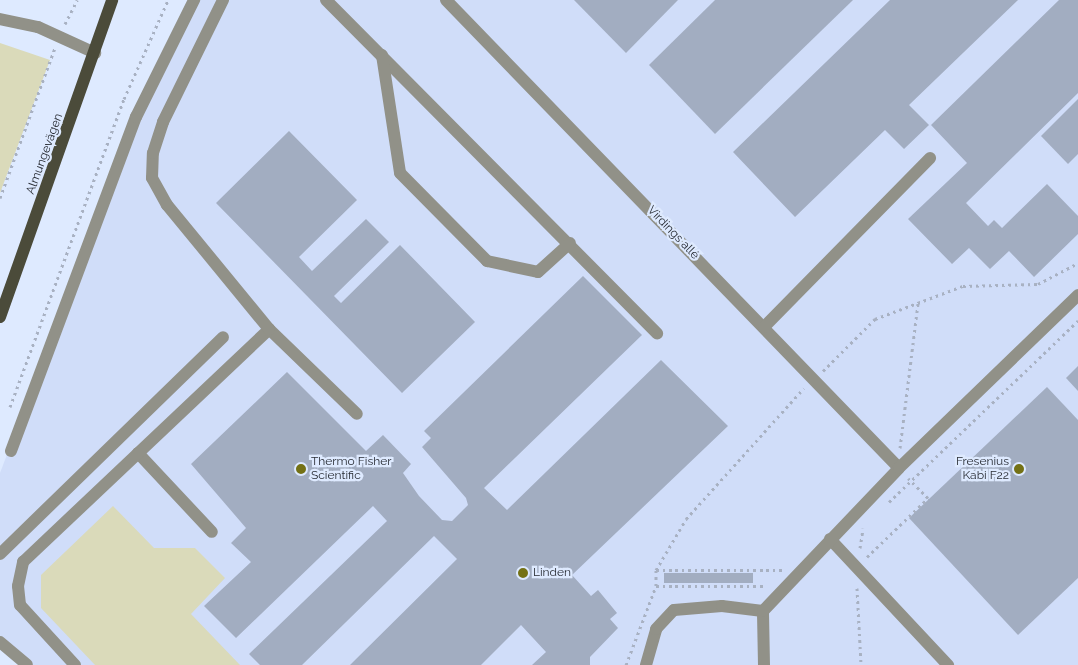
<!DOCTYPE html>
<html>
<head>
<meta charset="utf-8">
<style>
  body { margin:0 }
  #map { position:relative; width:1078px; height:665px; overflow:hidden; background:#deeaff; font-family:Raleway,sans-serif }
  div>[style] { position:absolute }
  .built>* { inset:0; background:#d0ddf9 }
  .green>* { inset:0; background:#dadaba }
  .building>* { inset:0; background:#a2adc1 }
  .path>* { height:3px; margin-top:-1.5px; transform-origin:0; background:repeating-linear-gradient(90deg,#a8b1c2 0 2.5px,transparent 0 6.5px) }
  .minor>* { height:12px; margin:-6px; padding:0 6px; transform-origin:6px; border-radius:6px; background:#919188 }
  .major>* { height:12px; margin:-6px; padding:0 6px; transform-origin:6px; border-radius:6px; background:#4b4b3a }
  .dots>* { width:14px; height:14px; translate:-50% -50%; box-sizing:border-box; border:2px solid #deeaff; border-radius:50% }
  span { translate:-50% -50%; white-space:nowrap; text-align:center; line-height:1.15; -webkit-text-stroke:4.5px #deeaff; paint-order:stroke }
  .street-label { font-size:12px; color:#292d35 }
  .poi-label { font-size:12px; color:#292d35 }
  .left { translate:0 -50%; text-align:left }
  .right { translate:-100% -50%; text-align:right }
</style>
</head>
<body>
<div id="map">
  <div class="built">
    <i style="clip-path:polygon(194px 0,1078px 0,1078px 665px,27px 665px,0 638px,0 473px,123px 151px)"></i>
  </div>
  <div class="green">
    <i style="clip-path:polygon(0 43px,50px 60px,0 193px)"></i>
    <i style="clip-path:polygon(113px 506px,154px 548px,195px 548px,225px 578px,191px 614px,240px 665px,95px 665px,41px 608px,41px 575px)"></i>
  </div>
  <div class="building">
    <i style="clip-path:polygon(574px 0,678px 0,626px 53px)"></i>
    <i style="clip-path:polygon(715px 0,853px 0,715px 134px,649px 65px)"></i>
    <i style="clip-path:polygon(890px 0,1018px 0,909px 105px,929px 125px,904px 149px,885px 130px,795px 217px,733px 152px)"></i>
    <i style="clip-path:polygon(1059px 0,1078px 0,1078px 93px,966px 203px,988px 226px,994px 220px,1002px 228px,1047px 184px,1078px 216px,1078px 234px,1034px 277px,1009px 251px,990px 269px,969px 248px,952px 264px,908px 219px,967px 163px,931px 125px)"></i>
    <i style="clip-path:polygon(1078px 99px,1078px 154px,1068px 164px,1041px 136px)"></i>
    <i style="clip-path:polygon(289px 131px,357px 200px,299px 257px,312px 271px,366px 219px,389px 242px,334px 296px,341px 303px,400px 245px,475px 322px,402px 393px,216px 203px)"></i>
    <i style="clip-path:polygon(583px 276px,642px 335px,484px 488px,507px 510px,661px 360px,728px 426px,572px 575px,591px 596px,598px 590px,617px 613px,610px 619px,618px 628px,590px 657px,590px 665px,532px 665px,546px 652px,521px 625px,481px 665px,350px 665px,457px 559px,434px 536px,302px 665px,260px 665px,249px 654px,387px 521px,373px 506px,236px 638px,204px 606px,251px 562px,231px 543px,246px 528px,191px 464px,287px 372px,366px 451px,383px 435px,411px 464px,403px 473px,419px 496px,442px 520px,452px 521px,468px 505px,466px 498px,422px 447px,431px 438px,424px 431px)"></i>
    <i style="clip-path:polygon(1078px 366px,1078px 391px,1066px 378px)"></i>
    <i style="clip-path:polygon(1047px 387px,1078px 420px,1078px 578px,1018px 635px,909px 518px)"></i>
    <i style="clip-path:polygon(664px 573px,753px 573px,753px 583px,664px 583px)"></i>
  </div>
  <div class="path">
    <i style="left:65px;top:24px;width:27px;rotate:-63deg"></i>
    <i style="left:0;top:198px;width:160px;rotate:-69.9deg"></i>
    <i style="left:823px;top:371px;width:74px;rotate:-45deg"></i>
    <i style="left:875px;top:319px;width:94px;rotate:-20.6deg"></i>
    <i style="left:963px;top:286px;width:75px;rotate:-1.5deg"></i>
    <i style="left:1038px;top:284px;width:45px;rotate:-27.7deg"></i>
    <i style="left:10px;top:407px;width:328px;rotate:-69.7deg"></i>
    <i style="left:124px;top:99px;width:108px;rotate:-66deg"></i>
    <i style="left:900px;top:448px;width:146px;rotate:-82.9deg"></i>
    <i style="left:889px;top:502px;width:262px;rotate:-43.8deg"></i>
    <i style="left:860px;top:548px;width:20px;rotate:-81deg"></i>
    <i style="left:867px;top:557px;width:85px;rotate:-44deg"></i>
    <i style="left:928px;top:498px;width:28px;rotate:-135deg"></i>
    <i style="left:656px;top:570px;width:127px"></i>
    <i style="left:656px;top:586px;width:110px"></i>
    <i style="left:857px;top:588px;width:77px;rotate:87deg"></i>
    <i style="left:626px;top:665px;width:85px;rotate:-69.2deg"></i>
    <i style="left:656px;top:586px;width:16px;rotate:-90deg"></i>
    <i style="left:656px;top:570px;width:59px;rotate:-59.5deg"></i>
    <i style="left:686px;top:519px;width:176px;rotate:-48deg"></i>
  </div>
  <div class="minor">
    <i style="left:326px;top:0;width:470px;rotate:45.2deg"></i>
    <i style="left:446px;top:0;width:651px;rotate:45.93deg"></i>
    <i style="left:0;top:19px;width:39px;rotate:12deg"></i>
    <i style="left:38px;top:27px;width:63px;rotate:24.5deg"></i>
    <i style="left:382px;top:55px;width:119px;rotate:81.3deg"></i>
    <i style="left:400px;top:173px;width:124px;rotate:45.3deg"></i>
    <i style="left:487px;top:261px;width:52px;rotate:12.2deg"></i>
    <i style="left:538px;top:272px;width:43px;rotate:-42.2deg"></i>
    <i style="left:764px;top:327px;width:237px;rotate:-45.5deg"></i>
    <i style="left:269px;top:329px;width:122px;rotate:44deg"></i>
    <i style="left:11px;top:451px;width:357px;rotate:-69.5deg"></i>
    <i style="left:136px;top:117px;width:131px;rotate:-63.6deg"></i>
    <i style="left:138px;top:453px;width:108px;rotate:46.9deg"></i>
    <i style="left:830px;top:539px;width:173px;rotate:46.9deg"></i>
    <i style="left:0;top:554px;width:311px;rotate:-44.2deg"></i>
    <i style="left:0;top:642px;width:35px;rotate:40deg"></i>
    <i style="left:75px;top:665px;width:81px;rotate:-132.5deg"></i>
    <i style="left:20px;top:605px;width:19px;rotate:-96deg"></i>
    <i style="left:18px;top:586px;width:25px;rotate:-78deg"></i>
    <i style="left:23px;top:562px;width:339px;rotate:-43.4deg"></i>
    <i style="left:269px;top:329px;width:161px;rotate:-129.4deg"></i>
    <i style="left:167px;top:205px;width:31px;rotate:-119deg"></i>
    <i style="left:152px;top:178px;width:25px;rotate:-88deg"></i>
    <i style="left:153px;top:153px;width:33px;rotate:-72deg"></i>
    <i style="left:163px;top:122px;width:136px;rotate:-63.8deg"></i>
    <i style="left:646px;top:665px;width:37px;rotate:-74deg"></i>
    <i style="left:656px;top:629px;width:26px;rotate:-47deg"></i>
    <i style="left:674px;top:610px;width:48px;rotate:-4.8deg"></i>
    <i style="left:722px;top:606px;width:41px;rotate:7deg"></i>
    <i style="left:764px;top:665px;width:54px;rotate:-91.1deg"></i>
    <i style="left:763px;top:611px;width:197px;rotate:-46.4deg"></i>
    <i style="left:899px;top:468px;width:249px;rotate:-44deg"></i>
  </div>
  <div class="major">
    <i style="left:0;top:317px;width:336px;rotate:-70.5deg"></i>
  </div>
  <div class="dots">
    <i style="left:301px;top:469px;background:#747115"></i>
    <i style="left:1019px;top:469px;background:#747115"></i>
    <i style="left:523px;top:573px;background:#747115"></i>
  </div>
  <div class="street-label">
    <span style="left:45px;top:154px;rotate:-70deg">Almungevägen</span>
    <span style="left:673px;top:233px;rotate:46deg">Virdings allé</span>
  </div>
  <div class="poi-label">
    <span class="left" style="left:311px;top:469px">Thermo Fisher<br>Scientific</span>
    <span class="right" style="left:1009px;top:469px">Fresenius<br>Kabi F22</span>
    <span class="left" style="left:533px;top:573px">Linden</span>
  </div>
</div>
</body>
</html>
